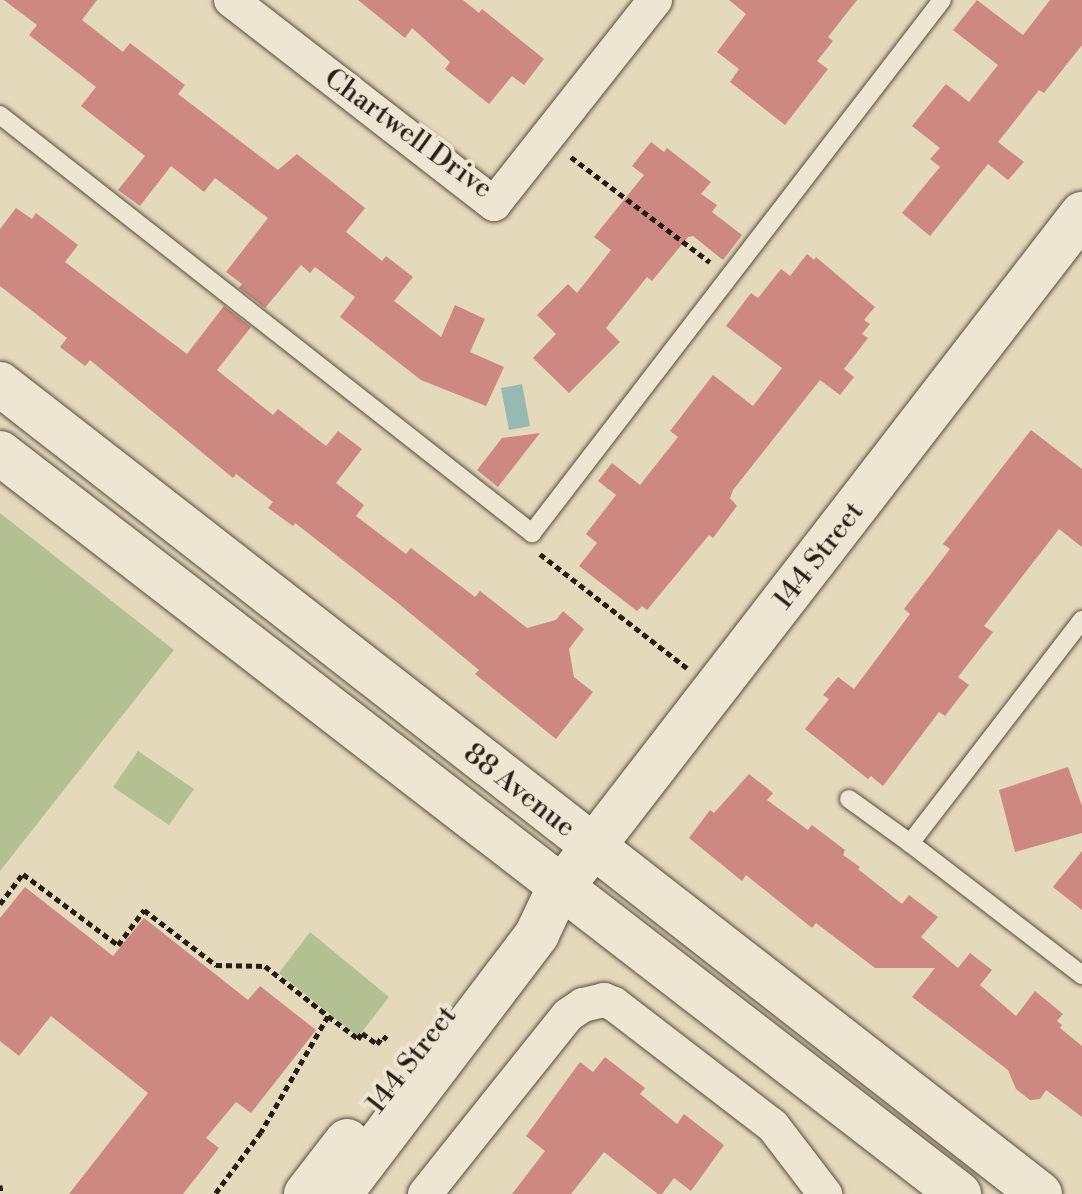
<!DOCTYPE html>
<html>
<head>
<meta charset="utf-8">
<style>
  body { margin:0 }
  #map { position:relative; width:1082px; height:1194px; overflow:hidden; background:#e5d9bb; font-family:"Libre Bodoni",serif }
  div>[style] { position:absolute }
  .green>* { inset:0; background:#b2c092 }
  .water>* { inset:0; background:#96bab1 }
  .building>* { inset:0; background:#cd8881 }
  .path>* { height:5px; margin-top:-2.5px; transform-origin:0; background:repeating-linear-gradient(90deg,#271d16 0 6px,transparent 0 10px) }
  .roads { filter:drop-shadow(0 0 2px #564c3f) drop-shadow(0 0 2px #564c3f) }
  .service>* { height:18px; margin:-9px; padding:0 9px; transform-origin:9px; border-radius:9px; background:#eee6d3 }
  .minor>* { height:34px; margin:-17px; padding:0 17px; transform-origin:17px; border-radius:17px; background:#eee6d3 }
  .secondary>* { height:44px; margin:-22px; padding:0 22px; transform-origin:22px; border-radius:22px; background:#eee6d3 }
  span { translate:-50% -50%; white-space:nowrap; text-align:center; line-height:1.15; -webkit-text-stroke:8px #eee6d3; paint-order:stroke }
  .street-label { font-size:28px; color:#271d16 }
</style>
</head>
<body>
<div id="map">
  <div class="green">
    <i style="clip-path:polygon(0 513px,174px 650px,0 871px)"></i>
    <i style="clip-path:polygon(138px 751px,194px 789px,169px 825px,113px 787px)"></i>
    <i style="clip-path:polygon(310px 932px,389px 997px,358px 1037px,279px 973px)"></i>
  </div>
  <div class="water">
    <i style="clip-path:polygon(522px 384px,530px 426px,509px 430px,501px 388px)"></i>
  </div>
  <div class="building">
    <i style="clip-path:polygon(4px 0,97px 0,82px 20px,123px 52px,130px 43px,185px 85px,178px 94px,278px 170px,297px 154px,365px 208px,346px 232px,382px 261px,386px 256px,413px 277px,394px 301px,441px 337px,455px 305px,485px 319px,470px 352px,504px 367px,486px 406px,421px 380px,340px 317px,355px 297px,315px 267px,310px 273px,301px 265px,265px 308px,239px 288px,242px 284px,226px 272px,268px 218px,215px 178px,204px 192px,171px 166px,140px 206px,118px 190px,145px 156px,81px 106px,96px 87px,29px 35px,37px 25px)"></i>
    <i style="clip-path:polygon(358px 0,463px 0,479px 13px,482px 9px,544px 59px,524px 85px,512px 76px,489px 104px,445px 69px,450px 62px,412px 28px,405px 38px)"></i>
    <i style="clip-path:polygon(729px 0,857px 0,828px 37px,833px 41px,817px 61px,828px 69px,785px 125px,730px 82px,739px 69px,717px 52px,746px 14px)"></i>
    <i style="clip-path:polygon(977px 0,1023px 35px,1050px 0,1082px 0,1082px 45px,1044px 93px,1039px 90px,998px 142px,1024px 162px,1008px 180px,988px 164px,930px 236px,902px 213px,940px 167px,930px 159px,940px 148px,912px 126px,946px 84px,969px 102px,998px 65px,953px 30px)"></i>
    <i style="clip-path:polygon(651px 142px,664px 152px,667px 148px,711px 182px,701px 194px,717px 205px,712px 212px,742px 235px,723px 260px,693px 236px,688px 237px,652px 281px,647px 277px,606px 328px,620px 342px,569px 393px,533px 358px,556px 334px,537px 315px,568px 284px,577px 293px,611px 250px,594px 237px,644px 175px,632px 166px)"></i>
    <i style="clip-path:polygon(16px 208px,32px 219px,36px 213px,78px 245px,65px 262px,187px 354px,224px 306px,251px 327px,217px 370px,273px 415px,278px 409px,326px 446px,338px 431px,362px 449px,336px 483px,364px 505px,356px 516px,406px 554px,411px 548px,475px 597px,480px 591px,527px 628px,556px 620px,563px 611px,584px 629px,569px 649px,574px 677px,593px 692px,556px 739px,475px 674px,479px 670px,399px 604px,295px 523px,293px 526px,268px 508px,273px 502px,236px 474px,233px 478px,90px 360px,85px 366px,60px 347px,67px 338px,0 286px,0 229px)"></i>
    <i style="clip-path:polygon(807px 254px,814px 260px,816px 257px,875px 307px,864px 320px,870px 324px,862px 334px,868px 338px,844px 369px,854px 377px,840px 395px,820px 380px,733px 490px,730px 498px,737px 506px,713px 538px,709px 535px,647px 610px,642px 606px,637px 611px,579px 566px,597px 543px,586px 534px,616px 495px,598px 481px,612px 463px,640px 485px,678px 437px,670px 431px,713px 375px,753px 406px,782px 368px,726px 326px,751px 293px,758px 298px,781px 269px,790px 276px)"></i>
    <i style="clip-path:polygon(1031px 430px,1082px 469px,1082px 547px,1059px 529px,984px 626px,993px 632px,958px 677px,969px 685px,945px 716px,939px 712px,883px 786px,871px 776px,868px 779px,805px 729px,829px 699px,823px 695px,838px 677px,854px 689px,910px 614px,904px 609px,950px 549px,943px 544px)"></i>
    <i style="clip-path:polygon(540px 433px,498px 487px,477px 470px,502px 438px)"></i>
    <i style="clip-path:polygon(1068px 767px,1082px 806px,1082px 833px,1015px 852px,999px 790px)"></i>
    <i style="clip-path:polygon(749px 774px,773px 793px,767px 800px,808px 830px,812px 825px,845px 850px,843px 855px,860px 867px,858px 869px,902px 904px,909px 895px,938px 917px,921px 937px,958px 968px,970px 953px,992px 970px,980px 985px,1016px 1016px,1035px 991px,1063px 1014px,1057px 1021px,1062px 1025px,1060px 1028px,1082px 1046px,1082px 1117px,1046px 1090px,1040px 1099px,1030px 1100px,1016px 1089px,1008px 1070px,912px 997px,935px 968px,875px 968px,816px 923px,812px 928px,746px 875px,742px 881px,689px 838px,710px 810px,714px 813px)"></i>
    <i style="clip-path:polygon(1082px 851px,1082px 910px,1053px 887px)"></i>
    <i style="clip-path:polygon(25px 887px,113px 956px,144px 918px,248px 1000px,260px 986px,316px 1030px,251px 1113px,236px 1102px,206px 1138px,219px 1148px,183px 1194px,69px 1194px,148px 1093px,51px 1016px,19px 1056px,0 1041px,0 918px)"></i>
    <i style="clip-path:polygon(605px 1057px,645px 1088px,640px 1094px,677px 1124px,684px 1114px,724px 1145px,691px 1191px,674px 1178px,662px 1194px,658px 1194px,604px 1152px,571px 1194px,512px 1194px,545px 1151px,526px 1136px,580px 1062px,593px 1072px)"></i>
  </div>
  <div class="path">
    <i style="left:571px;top:157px;width:174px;rotate:37.1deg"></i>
    <i style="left:540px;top:554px;width:186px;rotate:37.8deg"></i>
    <i style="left:0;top:904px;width:38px;rotate:-53deg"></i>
    <i style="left:23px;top:874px;width:119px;rotate:36.8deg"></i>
    <i style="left:118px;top:945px;width:44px;rotate:-53.4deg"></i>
    <i style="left:144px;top:910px;width:91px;rotate:37.4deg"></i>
    <i style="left:216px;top:965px;width:49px;rotate:1.2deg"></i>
    <i style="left:265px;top:966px;width:80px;rotate:38.4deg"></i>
    <i style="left:328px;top:1016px;width:134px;rotate:120deg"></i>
    <i style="left:261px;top:1132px;width:77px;rotate:126.6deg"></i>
    <i style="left:328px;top:1016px;width:38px;rotate:37deg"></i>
    <i style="left:358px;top:1039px;width:7px;rotate:-56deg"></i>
    <i style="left:362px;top:1033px;width:19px;rotate:36deg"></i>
    <i style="left:377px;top:1044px;width:10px;rotate:-53deg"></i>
    <i style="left:383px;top:1036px;width:5px;rotate:37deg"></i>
    <i style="left:0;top:1185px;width:9px;rotate:84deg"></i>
  </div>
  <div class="roads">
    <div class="service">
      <i style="left:0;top:115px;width:677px;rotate:38.16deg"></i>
      <i style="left:532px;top:533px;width:672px;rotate:-52.43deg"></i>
      <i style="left:1082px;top:620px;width:282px;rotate:127.6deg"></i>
      <i style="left:910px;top:843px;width:217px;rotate:37.5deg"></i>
      <i style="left:849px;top:799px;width:75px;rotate:35.8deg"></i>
    </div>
    <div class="minor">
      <i style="left:231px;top:0;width:333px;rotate:37.8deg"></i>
      <i style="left:494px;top:204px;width:260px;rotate:-51.7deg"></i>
      <i style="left:425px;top:1194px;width:229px;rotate:-51.4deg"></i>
      <i style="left:568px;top:1015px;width:18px;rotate:-34deg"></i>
      <i style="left:583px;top:1005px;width:22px;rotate:-13deg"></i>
      <i style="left:604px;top:1000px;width:11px;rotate:22deg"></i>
      <i style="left:614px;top:1004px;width:200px;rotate:37.5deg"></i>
      <i style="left:773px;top:1126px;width:86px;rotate:52.6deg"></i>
    </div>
    <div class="secondary">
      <i style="left:0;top:384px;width:1318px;rotate:37.91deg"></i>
      <i style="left:0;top:453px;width:1212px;rotate:37.69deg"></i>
      <i style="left:306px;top:1194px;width:67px;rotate:-52.3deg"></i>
      <i style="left:340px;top:1194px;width:326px;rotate:-52.8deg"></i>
      <i style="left:537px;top:934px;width:42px;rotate:-64.7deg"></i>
      <i style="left:555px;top:896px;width:862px;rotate:-52.31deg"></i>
    </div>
  </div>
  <div class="street-label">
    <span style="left:408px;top:134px;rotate:36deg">Chartwell Drive</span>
    <span style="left:819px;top:556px;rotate:-52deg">144 Street</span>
    <span style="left:519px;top:791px;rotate:38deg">88 Avenue</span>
    <span style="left:412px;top:1060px;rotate:-52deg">144 Street</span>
  </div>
</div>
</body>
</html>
